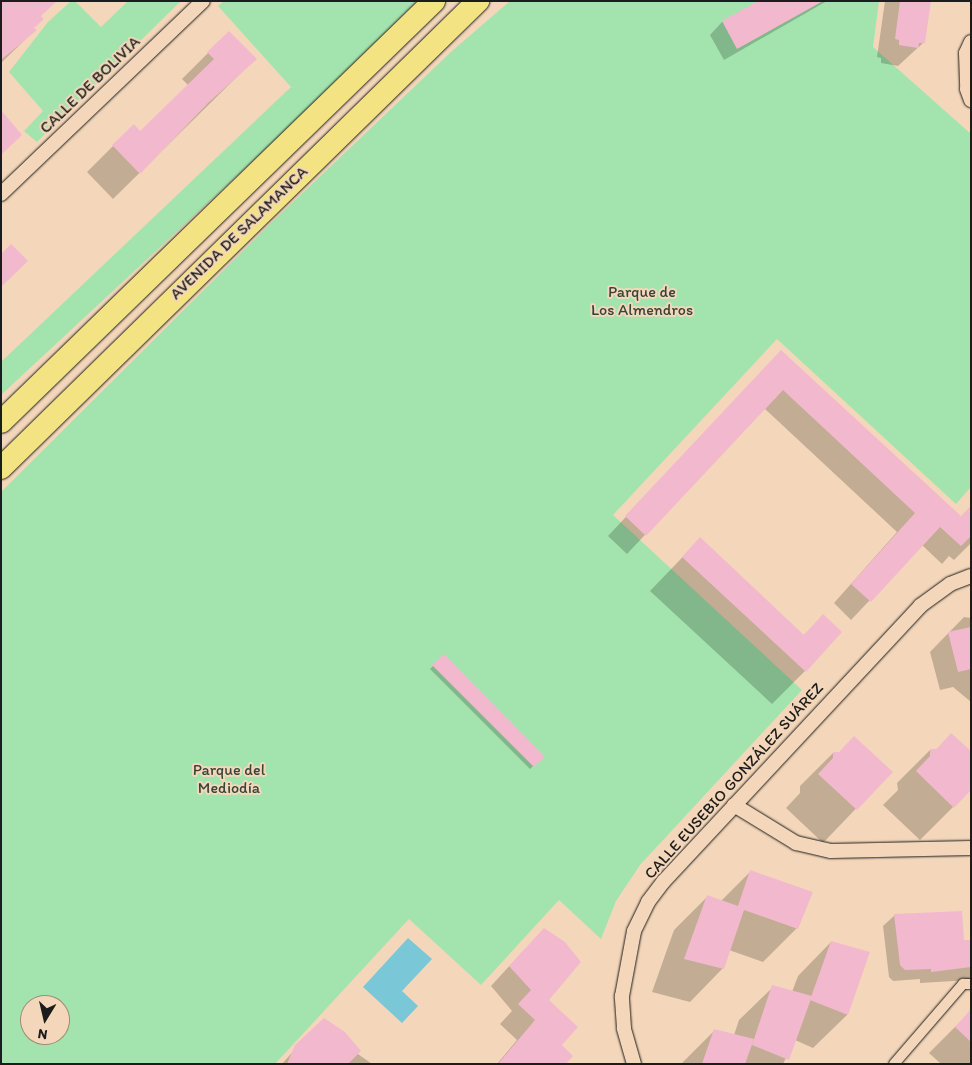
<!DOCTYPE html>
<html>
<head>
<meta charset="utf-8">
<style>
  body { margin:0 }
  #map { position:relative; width:972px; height:1065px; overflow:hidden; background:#f4d7ba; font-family:Itim,sans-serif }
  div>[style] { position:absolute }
  .green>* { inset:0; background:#a3e4ae }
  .water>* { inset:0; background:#79c7d7 }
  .shadow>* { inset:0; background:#0003 }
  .building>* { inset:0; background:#f2b9ce }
  .roads { filter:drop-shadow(0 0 1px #1c1c1c) drop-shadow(0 0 1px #1c1c1c) }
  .pedestrian>* { height:10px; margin:-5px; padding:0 5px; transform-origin:5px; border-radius:5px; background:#f4d7ba }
  .minor>* { height:14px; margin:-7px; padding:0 7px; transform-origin:7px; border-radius:7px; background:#f4d7ba }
  .trunk>* { height:22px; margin:-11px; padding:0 11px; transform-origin:11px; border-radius:11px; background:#f4e382 }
  span { translate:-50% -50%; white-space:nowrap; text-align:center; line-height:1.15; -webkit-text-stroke:4px #f4d7ba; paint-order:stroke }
  .street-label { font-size:16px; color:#1c1c1c }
  .park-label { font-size:16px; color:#374439 }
  .frame { position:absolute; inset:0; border:2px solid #1c1c1c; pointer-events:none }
  .north { position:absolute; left:20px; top:995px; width:50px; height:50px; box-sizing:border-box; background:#f4d7ba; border:1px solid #9e8c7b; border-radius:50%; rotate:189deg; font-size:14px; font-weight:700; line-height:20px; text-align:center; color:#1c1c1c }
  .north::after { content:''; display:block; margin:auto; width:18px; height:22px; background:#1c1c1c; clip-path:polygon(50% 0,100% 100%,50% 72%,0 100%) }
</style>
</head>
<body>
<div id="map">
  <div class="green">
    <i style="clip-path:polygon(71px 1px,75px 1px,101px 27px,128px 1px,181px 1px,37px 142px,24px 131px,43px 111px,9px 72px,48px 22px)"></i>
    <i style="clip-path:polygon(224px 1px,417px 1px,310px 108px,1px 395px,1px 362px,291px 87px,218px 6px)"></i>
    <i style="clip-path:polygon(evenodd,510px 1px,879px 1px,873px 47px,971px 134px,971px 487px,956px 504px,777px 339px,613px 515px,802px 690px,640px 865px,616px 901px,601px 939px,559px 900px,481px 985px,409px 919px,275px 1064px,1px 1064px,1px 492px,270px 224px,452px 51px,510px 1px,30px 1005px,60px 1005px,60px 1035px,30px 1035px,30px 1005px)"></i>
  </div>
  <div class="water">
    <i style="clip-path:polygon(408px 938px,432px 959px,402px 991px,418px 1006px,402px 1023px,363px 987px)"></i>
  </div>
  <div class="shadow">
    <i style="clip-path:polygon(760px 1px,827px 1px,724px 60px,710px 35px,722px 22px)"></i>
    <i style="clip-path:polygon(885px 1px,929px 1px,923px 43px,898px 66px,881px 63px,881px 58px,877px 57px)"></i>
    <i style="clip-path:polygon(1px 6px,40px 17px,33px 28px,35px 30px,1px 63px)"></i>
    <i style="clip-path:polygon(229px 32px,255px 59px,113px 199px,87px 172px,113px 146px,140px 132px,189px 86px,182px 79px)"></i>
    <i style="clip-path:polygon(781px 351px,961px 517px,971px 506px,971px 543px,954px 560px,949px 556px,942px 564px,922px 545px,851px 620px,834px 603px,897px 532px,764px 408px,627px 554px,608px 536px)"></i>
    <i style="clip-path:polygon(700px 539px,803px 636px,823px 616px,805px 671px,772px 704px,650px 591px)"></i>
    <i style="clip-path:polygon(964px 617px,971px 618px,971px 702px,953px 687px,940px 690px,930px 652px)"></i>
    <i style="clip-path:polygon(444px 655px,543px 757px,530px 769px,430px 669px)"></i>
    <i style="clip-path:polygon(951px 734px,953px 807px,920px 840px,883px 805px,898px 790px,897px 783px,930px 750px,936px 750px)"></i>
    <i style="clip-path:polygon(833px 753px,891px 772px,823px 843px,786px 808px,800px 793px,800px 786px)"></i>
    <i style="clip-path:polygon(751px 871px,812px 893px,796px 929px,763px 962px,729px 950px,723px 968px,690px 1002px,652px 992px,674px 930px,707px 897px,721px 901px)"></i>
    <i style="clip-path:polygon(895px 915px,963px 941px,971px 941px,971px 980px,920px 983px,920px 979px,893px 981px,889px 977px,883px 926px)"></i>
    <i style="clip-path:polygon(831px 942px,868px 953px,847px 1015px,813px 1048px,795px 1040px,783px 1064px,681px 1064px,715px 1030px,734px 1035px,739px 1020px,773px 987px,792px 992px,798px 976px)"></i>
    <i style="clip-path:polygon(525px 949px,547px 1000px,566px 1064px,497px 1064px,517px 1040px,500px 1024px,512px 1011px,491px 986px)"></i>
    <i style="clip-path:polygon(971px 1011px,971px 1064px,941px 1064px,929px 1053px)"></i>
    <i style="clip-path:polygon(304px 1039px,358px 1054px,372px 1064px,282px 1064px)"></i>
  </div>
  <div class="building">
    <i style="clip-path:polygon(1px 1px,57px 1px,41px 16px,44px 19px,34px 28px,37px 30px,1px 60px)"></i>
    <i style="clip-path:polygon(758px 1px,823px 1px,737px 49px,722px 21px)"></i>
    <i style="clip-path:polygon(900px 1px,931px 1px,925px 43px,919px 43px,918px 48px,899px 45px,899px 40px,895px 39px)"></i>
    <i style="clip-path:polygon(229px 31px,257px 59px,208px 103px,140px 174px,112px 145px,134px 124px,140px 131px,214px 59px,207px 52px)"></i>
    <i style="clip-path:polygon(1px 110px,22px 135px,1px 155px)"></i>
    <i style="clip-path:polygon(11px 244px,28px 261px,1px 287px,1px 254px)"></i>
    <i style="clip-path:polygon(781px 350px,961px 516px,971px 506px,971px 536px,961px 546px,940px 527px,871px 602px,851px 584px,915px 513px,783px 390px,646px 536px,625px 516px)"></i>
    <i style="clip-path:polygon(700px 537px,804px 635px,823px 614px,842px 632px,806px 672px,682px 557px)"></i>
    <i style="clip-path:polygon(971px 627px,971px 669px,958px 672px,948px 632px)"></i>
    <i style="clip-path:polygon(444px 654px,545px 757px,534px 767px,432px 665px)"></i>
    <i style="clip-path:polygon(951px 733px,971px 751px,971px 790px,954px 808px,916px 771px,930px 756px,930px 749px,937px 749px)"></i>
    <i style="clip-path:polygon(854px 736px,893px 772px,857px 810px,818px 774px,833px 758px,833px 752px,839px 752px)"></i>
    <i style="clip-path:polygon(750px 870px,813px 892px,798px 929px,744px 910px,724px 969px,684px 959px,707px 895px,738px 906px)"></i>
    <i style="clip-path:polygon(962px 911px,964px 940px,971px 940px,971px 967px,931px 972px,931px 969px,905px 970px,900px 965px,894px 914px)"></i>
    <i style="clip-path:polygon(544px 928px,565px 942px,581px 962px,549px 1000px,578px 1027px,562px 1045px,573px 1056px,566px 1064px,498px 1064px,535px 1020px,518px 1004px,531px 990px,509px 966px)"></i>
    <i style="clip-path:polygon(831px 941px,870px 952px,848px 1015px,810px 1000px)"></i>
    <i style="clip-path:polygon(772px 985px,812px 996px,789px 1060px,752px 1045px)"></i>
    <i style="clip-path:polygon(971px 1009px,971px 1042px,955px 1027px)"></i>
    <i style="clip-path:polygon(324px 1018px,345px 1032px,361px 1051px,348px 1064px,287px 1064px,295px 1045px)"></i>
    <i style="clip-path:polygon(714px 1029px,754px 1039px,745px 1064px,702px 1064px)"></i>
  </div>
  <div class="roads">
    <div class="pedestrian">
      <i style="left:894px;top:1064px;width:106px;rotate:-49.2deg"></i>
      <i style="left:963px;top:984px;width:8px"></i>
    </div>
    <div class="minor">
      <i style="left:971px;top:42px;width:12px;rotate:114deg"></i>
      <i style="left:966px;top:53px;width:36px;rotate:88deg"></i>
      <i style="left:967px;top:89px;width:12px;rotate:70deg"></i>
      <i style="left:1px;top:194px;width:279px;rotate:-43.7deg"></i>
      <i style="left:734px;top:805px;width:73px;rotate:31.5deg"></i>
      <i style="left:796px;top:843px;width:36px;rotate:13deg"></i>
      <i style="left:831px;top:851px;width:140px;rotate:-1.2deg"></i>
      <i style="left:634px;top:1064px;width:37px;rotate:-106deg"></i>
      <i style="left:624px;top:1028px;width:32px;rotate:-94deg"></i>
      <i style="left:622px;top:996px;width:66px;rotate:-79.5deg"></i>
      <i style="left:634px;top:931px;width:32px;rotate:-64deg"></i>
      <i style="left:648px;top:902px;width:26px;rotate:-53deg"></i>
      <i style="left:664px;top:881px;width:376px;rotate:-47deg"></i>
      <i style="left:920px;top:606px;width:37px;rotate:-36deg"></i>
      <i style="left:950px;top:584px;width:22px;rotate:-21deg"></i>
    </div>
    <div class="trunk">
      <i style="left:1px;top:422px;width:604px;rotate:-44.19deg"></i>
      <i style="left:1px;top:468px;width:668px;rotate:-44.39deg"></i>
    </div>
  </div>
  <div class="street-label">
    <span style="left:90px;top:85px;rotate:-44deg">CALLE DE BOLIVIA</span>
    <span style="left:239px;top:233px;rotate:-44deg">AVENIDA DE SALAMANCA</span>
    <span style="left:734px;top:781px;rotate:-48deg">CALLE EUSEBIO GONZÁLEZ SUÁREZ</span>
  </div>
  <div class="park-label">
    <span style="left:642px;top:301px">Parque de<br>Los Almendros</span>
    <span style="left:229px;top:779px">Parque del<br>Mediodía</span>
  </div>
  <div class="frame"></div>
  <div class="north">N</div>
</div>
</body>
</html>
